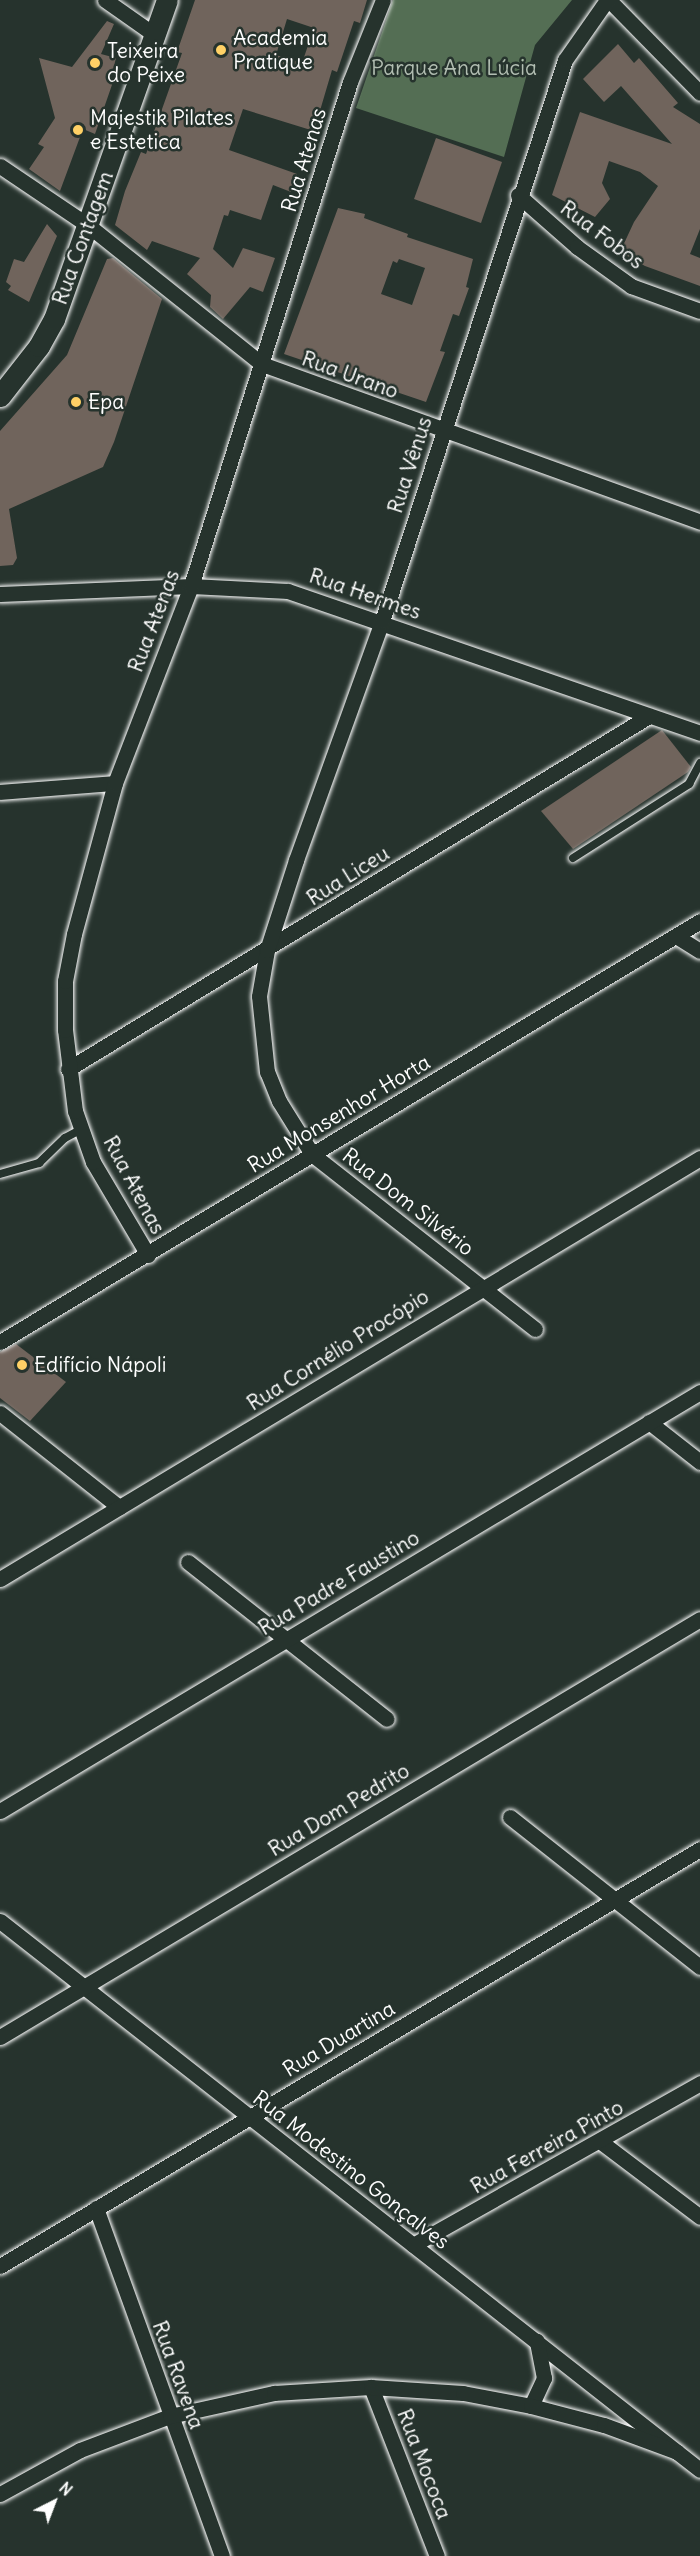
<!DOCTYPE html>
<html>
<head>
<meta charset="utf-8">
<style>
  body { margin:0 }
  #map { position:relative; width:700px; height:2556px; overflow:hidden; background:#26332d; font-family:Delius,sans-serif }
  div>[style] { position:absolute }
  .green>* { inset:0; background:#546e54 }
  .building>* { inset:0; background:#70645c }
  .roads { filter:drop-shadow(0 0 2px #fff) drop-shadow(0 0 2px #fff) }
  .lane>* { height:8px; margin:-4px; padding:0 4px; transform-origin:4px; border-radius:4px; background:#26332d }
  .street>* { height:15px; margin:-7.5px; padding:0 7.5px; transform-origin:7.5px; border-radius:7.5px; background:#26332d }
  .secondary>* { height:21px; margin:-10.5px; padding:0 10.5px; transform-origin:10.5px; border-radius:10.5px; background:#26332d }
  .dots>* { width:16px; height:16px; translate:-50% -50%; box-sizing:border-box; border:3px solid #26332d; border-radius:50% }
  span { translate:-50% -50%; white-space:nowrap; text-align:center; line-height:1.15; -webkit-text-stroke:5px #26332d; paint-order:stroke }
  .poi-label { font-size:21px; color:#fff }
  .left { translate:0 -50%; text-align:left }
  .park-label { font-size:21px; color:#b2beb2 }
  .street-label { font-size:21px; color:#fff }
  .north { position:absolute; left:24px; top:2472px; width:60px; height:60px; -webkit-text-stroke:4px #26332d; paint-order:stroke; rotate:42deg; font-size:16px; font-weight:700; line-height:24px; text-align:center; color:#fff }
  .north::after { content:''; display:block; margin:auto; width:21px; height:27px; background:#fff; clip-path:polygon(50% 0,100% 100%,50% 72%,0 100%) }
</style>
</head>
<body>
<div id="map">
  <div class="green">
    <i style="clip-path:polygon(393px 0,572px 0,535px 45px,504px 157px,356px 108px)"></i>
  </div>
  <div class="building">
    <i style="clip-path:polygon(evenodd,195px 0,367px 0,360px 23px,354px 21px,337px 72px,332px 70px,314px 131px,243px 109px,229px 150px,297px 174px,291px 192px,273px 185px,261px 220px,230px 210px,228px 216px,224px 215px,213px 249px,233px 268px,243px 248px,275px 258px,263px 292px,250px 287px,223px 319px,210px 307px,211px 295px,187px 274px,200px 258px,152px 241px,147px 250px,115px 225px,125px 191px,141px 152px,146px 154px,182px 53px,177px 52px,195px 0,287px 19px,314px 28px,302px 63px,276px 55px,287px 19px)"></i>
    <i style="clip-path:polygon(107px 21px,114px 24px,101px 54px,116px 58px,111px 78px,114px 79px,95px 134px,83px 129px,60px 191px,29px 169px,44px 147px,38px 144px,55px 118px,39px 58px,72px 67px)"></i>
    <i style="clip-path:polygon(618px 44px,634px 63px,639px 58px,678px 103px,673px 107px,700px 124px,700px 229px,690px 254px,700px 258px,700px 286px,645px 266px,620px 252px,634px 222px,658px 186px,640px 172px,609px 161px,602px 183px,610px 199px,595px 217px,552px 195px,580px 112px,672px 144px,621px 86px,604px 102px,583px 79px)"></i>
    <i style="clip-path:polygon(436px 138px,502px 162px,481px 223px,414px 199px)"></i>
    <i style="clip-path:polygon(evenodd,338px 208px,365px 214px,364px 218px,408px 234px,407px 237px,473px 259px,466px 287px,469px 288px,459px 316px,453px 314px,440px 351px,445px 352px,426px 402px,284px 354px,338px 208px,399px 259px,425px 268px,412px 305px,381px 294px,393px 261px,397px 263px,399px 259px)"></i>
    <i style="clip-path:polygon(47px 224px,57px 236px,29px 302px,8px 290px,11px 286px,6px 282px,14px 259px,24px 262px)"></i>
    <i style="clip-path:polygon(113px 258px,162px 299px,114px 442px,103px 467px,9px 509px,17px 558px,13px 565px,0 566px,0 431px,67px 355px,107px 259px)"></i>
    <i style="clip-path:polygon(662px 730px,691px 767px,688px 772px,573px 849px,541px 811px)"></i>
    <i style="clip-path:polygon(16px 1344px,66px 1382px,30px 1421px,0 1398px,0 1352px)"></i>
  </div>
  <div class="roads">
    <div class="lane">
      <i style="left:573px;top:858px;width:138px;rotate:-32.5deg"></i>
      <i style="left:689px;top:784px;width:24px;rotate:-62deg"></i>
      <i style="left:0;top:1174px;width:41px;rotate:-15.8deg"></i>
      <i style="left:39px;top:1163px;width:36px;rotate:-44deg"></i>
      <i style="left:65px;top:1138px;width:19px;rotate:-28deg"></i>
    </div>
    <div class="street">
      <i style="left:105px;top:0;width:61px;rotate:35deg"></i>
      <i style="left:609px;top:0;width:130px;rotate:45.6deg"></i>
      <i style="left:0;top:166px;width:107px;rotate:34deg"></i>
      <i style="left:89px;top:226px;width:221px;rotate:38.6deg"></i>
      <i style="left:262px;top:364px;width:466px;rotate:19.8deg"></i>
      <i style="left:518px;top:195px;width:79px;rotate:41.4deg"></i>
      <i style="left:577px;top:247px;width:67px;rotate:35.8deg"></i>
      <i style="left:631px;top:286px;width:73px;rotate:19.9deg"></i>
      <i style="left:0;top:594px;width:191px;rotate:-2.4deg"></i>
      <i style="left:191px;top:586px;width:97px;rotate:3deg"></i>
      <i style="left:288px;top:591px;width:436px;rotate:19deg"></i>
      <i style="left:0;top:792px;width:115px;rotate:-4.5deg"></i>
      <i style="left:676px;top:936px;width:28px;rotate:32deg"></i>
      <i style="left:68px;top:1069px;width:680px;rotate:-31.28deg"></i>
      <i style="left:148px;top:1255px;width:108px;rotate:-120.6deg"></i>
      <i style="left:93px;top:1162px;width:54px;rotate:-109.4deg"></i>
      <i style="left:75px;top:1111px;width:82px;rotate:-97deg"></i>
      <i style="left:65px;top:1030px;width:49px;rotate:-90deg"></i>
      <i style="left:65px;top:981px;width:48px;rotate:-79.2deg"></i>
      <i style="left:74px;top:934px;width:156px;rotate:-74.8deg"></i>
      <i style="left:115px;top:783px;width:211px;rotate:-68.9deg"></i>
      <i style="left:191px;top:586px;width:528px;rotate:-72.49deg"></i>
      <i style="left:350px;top:82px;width:88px;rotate:-68.1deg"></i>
      <i style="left:535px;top:1329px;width:283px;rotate:-141.9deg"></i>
      <i style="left:312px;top:1154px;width:62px;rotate:-121.9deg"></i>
      <i style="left:279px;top:1101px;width:31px;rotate:-112deg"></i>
      <i style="left:267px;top:1072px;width:76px;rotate:-96deg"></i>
      <i style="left:259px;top:996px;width:47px;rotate:-80.1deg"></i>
      <i style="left:267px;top:950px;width:95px;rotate:-72.1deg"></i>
      <i style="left:296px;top:860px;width:254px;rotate:-70.2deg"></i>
      <i style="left:382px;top:621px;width:590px;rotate:-71.93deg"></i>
      <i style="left:565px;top:60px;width:73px;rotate:-55deg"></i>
      <i style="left:0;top:1342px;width:817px;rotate:-31.02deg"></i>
      <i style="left:0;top:1413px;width:152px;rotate:38.3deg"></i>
      <i style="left:649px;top:1422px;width:65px;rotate:38.1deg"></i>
      <i style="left:188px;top:1562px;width:253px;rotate:38.3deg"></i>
      <i style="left:0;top:1579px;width:817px;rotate:-31.02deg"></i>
      <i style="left:0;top:1811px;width:816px;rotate:-30.9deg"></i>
      <i style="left:510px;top:1817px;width:242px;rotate:38.3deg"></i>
      <i style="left:0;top:1921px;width:860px;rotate:38.11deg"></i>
      <i style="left:0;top:2037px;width:815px;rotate:-30.84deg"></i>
      <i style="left:601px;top:2142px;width:124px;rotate:37.1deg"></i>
      <i style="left:96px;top:2208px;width:370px;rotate:70.1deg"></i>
      <i style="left:413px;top:2245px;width:330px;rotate:-29.4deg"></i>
      <i style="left:0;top:2266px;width:815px;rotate:-30.78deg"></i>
      <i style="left:371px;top:2387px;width:181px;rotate:68.7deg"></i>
      <i style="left:531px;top:2406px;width:31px;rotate:-65deg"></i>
      <i style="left:544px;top:2378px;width:38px;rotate:-101deg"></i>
      <i style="left:0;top:2494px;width:91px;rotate:-28.8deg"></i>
      <i style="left:80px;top:2450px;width:96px;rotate:-20.7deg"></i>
      <i style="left:170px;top:2416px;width:107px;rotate:-12.5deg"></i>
      <i style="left:274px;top:2393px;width:97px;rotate:-3.5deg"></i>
      <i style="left:371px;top:2387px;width:92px;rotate:3.7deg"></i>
      <i style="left:463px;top:2393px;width:69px;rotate:10.8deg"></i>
      <i style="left:531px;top:2406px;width:75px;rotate:14.6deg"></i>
      <i style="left:604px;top:2425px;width:78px;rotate:20.3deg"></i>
      <i style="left:677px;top:2452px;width:29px;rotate:38deg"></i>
    </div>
    <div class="secondary">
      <i style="left:0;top:396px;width:63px;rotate:-52deg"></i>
      <i style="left:39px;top:346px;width:31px;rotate:-61deg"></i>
      <i style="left:54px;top:319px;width:338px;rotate:-70.5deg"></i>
    </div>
  </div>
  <div class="dots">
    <i style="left:221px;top:50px;background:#ffd166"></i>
    <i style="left:95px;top:63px;background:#ffd166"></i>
    <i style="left:78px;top:130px;background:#ffd166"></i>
    <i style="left:76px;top:402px;background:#ffd166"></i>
    <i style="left:22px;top:1365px;background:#ffd166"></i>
  </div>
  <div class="poi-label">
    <span class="left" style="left:233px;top:50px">Academia<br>Pratique</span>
    <span class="left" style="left:107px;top:63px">Teixeira<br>do Peixe</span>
    <span class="left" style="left:90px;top:130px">Majestik Pilates<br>e Estetica</span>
    <span class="left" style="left:88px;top:402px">Epa</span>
    <span class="left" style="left:34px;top:1365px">Edifício Nápoli</span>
  </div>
  <div class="park-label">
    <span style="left:454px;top:68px">Parque Ana Lúcia</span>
  </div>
  <div class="street-label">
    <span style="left:304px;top:160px;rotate:-73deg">Rua Atenas</span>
    <span style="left:602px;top:235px;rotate:37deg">Rua Fobos</span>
    <span style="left:83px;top:238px;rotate:-70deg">Rua Contagem</span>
    <span style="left:350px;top:375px;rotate:20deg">Rua Urano</span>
    <span style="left:410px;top:465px;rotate:-72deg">Rua Vênus</span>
    <span style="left:365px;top:594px;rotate:19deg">Rua Hermes</span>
    <span style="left:154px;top:621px;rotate:-69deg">Rua Atenas</span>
    <span style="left:348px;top:876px;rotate:-32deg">Rua Liceu</span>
    <span style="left:339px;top:1114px;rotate:-31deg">Rua Monsenhor Horta</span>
    <span style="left:134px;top:1185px;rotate:62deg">Rua Atenas</span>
    <span style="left:408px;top:1202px;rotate:38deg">Rua Dom Silvério</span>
    <span style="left:338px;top:1350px;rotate:-32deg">Rua Cornélio Procópio</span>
    <span style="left:339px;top:1583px;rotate:-31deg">Rua Padre Faustino</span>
    <span style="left:339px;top:1810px;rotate:-31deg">Rua Dom Pedrito</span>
    <span style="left:339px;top:2039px;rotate:-31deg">Rua Duartina</span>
    <span style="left:547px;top:2147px;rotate:-29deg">Rua Ferreira Pinto</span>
    <span style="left:351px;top:2170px;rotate:38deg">Rua Modestino Gonçalves</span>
    <span style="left:178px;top:2375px;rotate:70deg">Rua Ravena</span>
    <span style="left:424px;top:2464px;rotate:69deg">Rua Mococa</span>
  </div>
  <div class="north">N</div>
</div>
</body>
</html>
